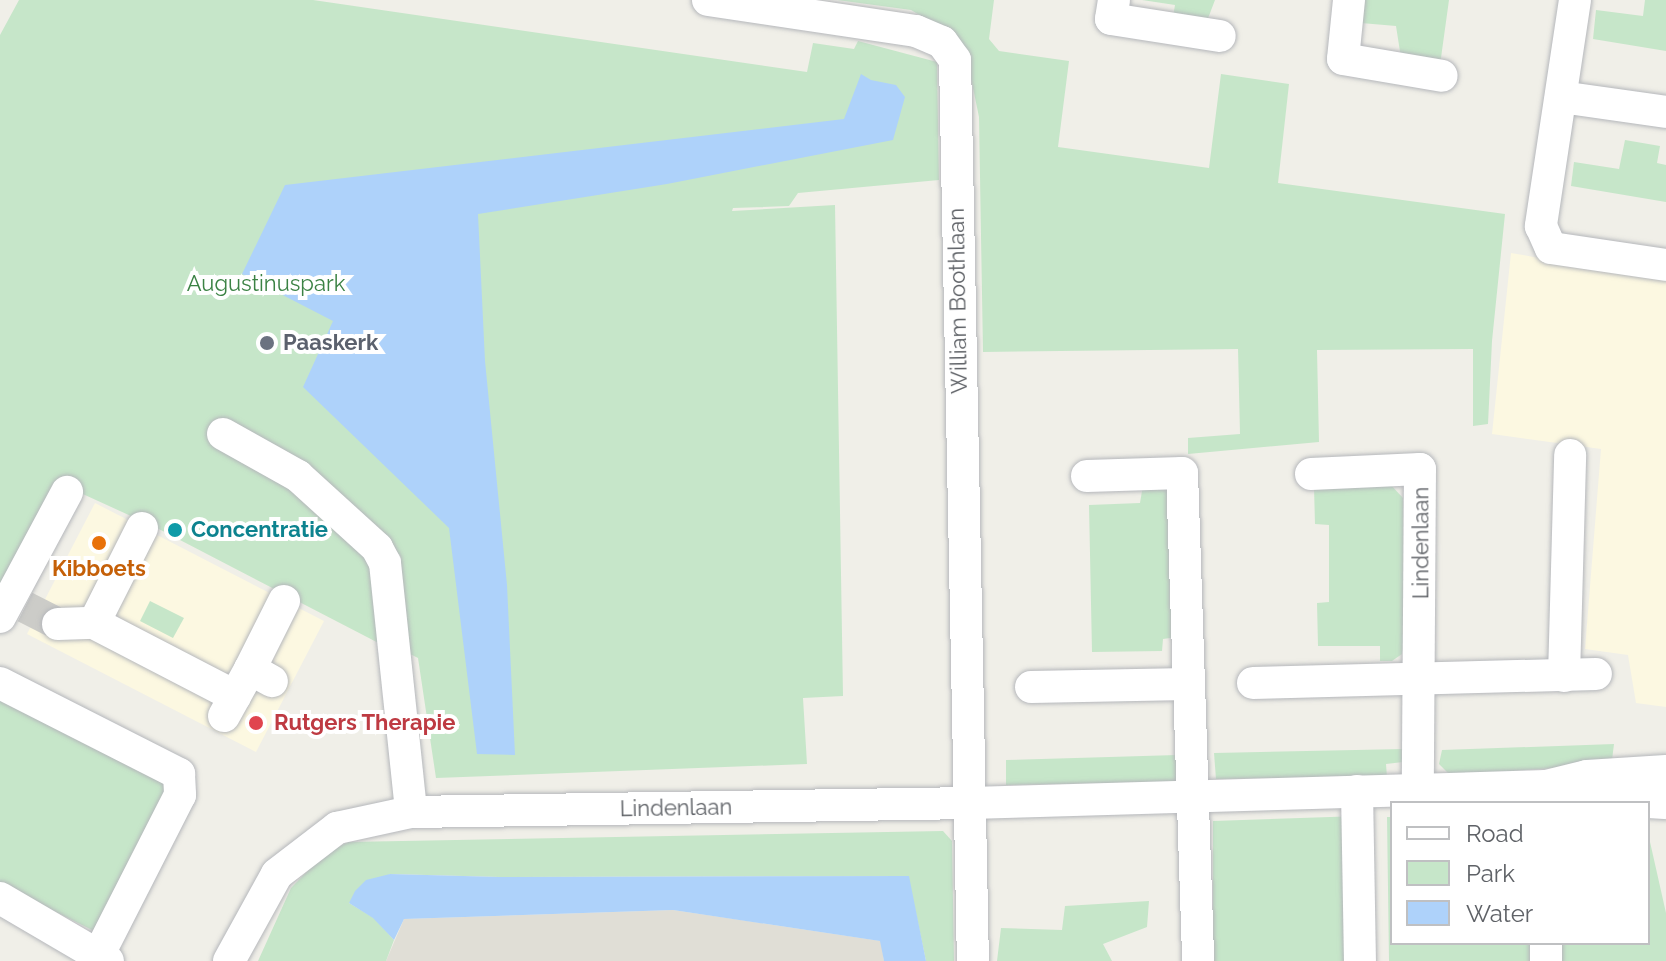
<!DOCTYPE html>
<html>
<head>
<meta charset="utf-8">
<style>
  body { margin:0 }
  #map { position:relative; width:1666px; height:961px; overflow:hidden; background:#f0efe8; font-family:Raleway,sans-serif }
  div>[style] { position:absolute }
  .commercial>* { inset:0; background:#fcf8e1 }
  .education>* { inset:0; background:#e0ded6 }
  .green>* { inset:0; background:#c6e6c9 }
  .water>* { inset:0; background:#aed2fa }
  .minor-tunnel>* { height:32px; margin-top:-16px; transform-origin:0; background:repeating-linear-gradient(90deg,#ccccc8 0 32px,transparent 0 48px) }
  .roads { filter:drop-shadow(0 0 2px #b5b7bb) drop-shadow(0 0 2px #b5b7bb) }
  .minor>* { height:32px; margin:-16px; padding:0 16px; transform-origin:16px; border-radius:16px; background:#fff }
  .dots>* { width:22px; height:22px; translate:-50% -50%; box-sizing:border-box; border:4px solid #fff; border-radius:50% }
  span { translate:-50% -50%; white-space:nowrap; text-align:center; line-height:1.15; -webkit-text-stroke:8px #fff; paint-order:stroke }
  .park-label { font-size:22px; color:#3b8244 }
  .street-label { font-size:22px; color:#5f6267 }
  .worship-label { font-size:22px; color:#5b616d; font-weight:700 }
  .left { translate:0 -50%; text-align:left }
  .culture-label { font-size:22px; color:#0d838f; font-weight:700 }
  .food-label { font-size:22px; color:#c56008; font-weight:700 }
  .health-label { font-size:22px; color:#be3a42; font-weight:700 }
  .legend { position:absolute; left:1390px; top:801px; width:260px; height:144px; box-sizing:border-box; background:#fff; border:2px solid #bfc0c2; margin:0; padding:10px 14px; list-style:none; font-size:24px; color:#5f6267 }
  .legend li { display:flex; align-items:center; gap:16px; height:40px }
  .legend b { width:40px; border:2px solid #bfc0c2 }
</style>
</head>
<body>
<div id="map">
  <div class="commercial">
    <i style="clip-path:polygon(1511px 253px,1666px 280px,1666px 707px,1636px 703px,1628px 655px,1585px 649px,1601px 449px,1492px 434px)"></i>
    <i style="clip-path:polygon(95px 503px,324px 621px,256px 752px,27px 634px)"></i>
  </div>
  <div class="education">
    <i style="clip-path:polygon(673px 910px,881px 941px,884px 961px,386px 961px,404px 919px)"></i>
  </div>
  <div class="green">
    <i style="clip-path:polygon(19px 0,313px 0,807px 72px,813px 43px,854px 49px,858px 41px,937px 62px,939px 180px,798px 193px,789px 206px,733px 208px,732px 211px,835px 205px,843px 696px,803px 698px,807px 764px,436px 778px,418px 658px,394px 646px,392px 650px,155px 527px,74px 490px,0 607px,0 35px)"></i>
    <i style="clip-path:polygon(837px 0,994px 0,989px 39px,999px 51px,1069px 61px,1058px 147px,1209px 168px,1221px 74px,1289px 84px,1278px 183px,1505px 214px,1492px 341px,1488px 424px,1473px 426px,1473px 349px,1317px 350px,1319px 442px,1188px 454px,1188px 438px,1240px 434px,1238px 349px,983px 352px,979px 117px,967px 59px,940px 27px,911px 10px)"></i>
    <i style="clip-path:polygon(1142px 0,1215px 0,1207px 21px,1173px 17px,1175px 5px)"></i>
    <i style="clip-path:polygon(1364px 0,1449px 0,1440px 65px,1401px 58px,1396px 26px,1361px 23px)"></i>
    <i style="clip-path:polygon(1645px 0,1666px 0,1666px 51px,1593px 39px,1596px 10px,1643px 16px)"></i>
    <i style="clip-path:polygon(1625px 140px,1660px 146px,1657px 163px,1666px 165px,1666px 202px,1571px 186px,1574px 162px,1619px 169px)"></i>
    <i style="clip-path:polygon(1389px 483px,1403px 498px,1405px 638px,1402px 654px,1392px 661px,1380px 661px,1380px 646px,1318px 646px,1317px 603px,1329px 602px,1329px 525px,1315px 524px,1314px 487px)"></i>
    <i style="clip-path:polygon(1143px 485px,1165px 488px,1176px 500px,1177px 637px,1163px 639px,1162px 651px,1092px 652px,1089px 505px,1140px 503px)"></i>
    <i style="clip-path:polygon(150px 601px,184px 618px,173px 638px,140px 621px)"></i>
    <i style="clip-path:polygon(0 696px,179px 789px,102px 935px,0 884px)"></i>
    <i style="clip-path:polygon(1614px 744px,1612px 760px,1555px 768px,1450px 775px,1439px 764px,1442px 750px)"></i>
    <i style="clip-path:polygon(1404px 749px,1403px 762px,1386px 764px,1387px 777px,1216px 779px,1214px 753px)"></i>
    <i style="clip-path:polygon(1177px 755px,1177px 782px,1006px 785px,1006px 760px)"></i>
    <i style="clip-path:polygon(1360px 816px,1363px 961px,1213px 961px,1213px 821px)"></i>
    <i style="clip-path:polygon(1387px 817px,1392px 817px,1392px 943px,1533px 943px,1533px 961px,1389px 961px)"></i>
    <i style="clip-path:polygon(943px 831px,952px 841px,954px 961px,926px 961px,908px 876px,500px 877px,390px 874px,349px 903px,374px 918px,394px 940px,386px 961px,258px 961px,291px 888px,323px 855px,348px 842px)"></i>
    <i style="clip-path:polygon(1648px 833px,1666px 913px,1666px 961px,1558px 961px,1558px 943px,1648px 943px)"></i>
    <i style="clip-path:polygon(1149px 901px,1147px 927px,1103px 944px,1112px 961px,997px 961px,1001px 928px,1062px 930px,1065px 906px)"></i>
  </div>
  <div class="water">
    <i style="clip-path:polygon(861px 74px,871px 80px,896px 85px,905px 97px,893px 140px,667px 184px,478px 214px,485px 361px,507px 585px,515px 755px,477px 754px,449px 528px,303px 387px,333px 321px,242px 274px,285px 185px,844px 119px)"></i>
    <i style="clip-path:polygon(390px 874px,500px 877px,909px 876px,926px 961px,884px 961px,880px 941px,673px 910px,404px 919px,394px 940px,373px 918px,349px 903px,355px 891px,366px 880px)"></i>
  </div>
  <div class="minor-tunnel">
    <i style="left:25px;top:607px;width:37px;rotate:27deg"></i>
  </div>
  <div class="roads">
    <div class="minor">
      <i style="left:708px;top:0;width:210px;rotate:8.5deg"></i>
      <i style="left:916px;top:31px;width:28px;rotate:23deg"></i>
      <i style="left:942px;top:42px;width:22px;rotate:54deg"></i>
      <i style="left:955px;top:60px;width:901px;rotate:88.86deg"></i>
      <i style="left:1114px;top:0;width:19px;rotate:99deg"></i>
      <i style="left:1111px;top:19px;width:110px;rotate:8.9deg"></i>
      <i style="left:1349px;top:0;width:59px;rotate:95.8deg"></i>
      <i style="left:1343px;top:59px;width:100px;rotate:9.7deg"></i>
      <i style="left:1575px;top:0;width:229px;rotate:98.6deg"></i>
      <i style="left:1541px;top:226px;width:24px;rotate:66deg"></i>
      <i style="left:1551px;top:248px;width:116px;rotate:8.4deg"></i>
      <i style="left:1561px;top:97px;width:106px;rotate:8.1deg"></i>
      <i style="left:223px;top:434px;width:86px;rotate:29.2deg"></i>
      <i style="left:298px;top:476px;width:107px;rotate:42.3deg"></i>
      <i style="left:377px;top:548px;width:17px;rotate:62deg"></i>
      <i style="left:385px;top:563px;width:250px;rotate:84deg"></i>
      <i style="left:1311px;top:474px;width:109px;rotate:-2.6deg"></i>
      <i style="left:1420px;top:469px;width:321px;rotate:90.4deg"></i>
      <i style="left:1087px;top:476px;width:95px;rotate:-1.8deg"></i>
      <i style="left:1182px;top:473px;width:488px;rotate:88.1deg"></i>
      <i style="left:142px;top:528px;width:106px;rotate:116.8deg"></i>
      <i style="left:94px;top:623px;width:159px;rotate:27.4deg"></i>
      <i style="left:0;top:617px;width:142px;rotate:-61.8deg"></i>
      <i style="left:58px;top:624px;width:36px;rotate:-2deg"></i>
      <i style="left:250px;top:669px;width:76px;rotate:-63.4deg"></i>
      <i style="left:1564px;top:676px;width:221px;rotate:-88.4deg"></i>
      <i style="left:0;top:683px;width:201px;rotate:26.9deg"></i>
      <i style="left:179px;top:774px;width:21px;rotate:87deg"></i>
      <i style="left:180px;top:795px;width:181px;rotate:117deg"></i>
      <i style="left:1253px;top:683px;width:343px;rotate:-1.5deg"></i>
      <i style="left:1031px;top:687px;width:157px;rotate:-1.1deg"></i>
      <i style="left:224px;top:716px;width:54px;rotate:-61deg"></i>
      <i style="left:250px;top:669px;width:25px;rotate:29deg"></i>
      <i style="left:1548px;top:787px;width:19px;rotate:32deg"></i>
      <i style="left:1564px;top:797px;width:102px;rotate:3.4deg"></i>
      <i style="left:1357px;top:791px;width:170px;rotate:89deg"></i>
      <i style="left:0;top:898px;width:125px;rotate:30.3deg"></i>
      <i style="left:1546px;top:943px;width:18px;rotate:90deg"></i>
      <i style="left:229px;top:961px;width:99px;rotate:-61.1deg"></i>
      <i style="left:277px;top:874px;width:76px;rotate:-37.5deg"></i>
      <i style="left:337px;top:828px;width:76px;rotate:-12.2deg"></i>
      <i style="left:411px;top:812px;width:560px;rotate:-0.92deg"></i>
      <i style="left:971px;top:803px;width:575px;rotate:-1.69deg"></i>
      <i style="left:1546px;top:786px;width:42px;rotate:-13.7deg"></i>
      <i style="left:1587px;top:776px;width:79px;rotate:-3.6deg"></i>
    </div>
  </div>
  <div class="dots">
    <i style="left:267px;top:343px;background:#6b7280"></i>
    <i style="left:175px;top:530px;background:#0f9aa8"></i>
    <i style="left:99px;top:543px;background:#e8710a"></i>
    <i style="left:256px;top:723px;background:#e0444e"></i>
  </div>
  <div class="park-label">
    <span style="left:266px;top:284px">Augustinuspark</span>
  </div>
  <div class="street-label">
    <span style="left:958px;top:301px;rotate:-91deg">William Boothlaan</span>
    <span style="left:1421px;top:543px;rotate:-90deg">Lindenlaan</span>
    <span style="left:676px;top:808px;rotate:-1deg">Lindenlaan</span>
  </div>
  <div class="worship-label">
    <span class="left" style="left:283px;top:343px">Paaskerk</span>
  </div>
  <div class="culture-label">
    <span class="left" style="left:191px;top:530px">Concentratie</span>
  </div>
  <div class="food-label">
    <span style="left:99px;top:569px">Kibboets</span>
  </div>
  <div class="health-label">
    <span class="left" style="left:274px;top:723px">Rutgers Therapie</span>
  </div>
  <ul class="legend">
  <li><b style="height:10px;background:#fff"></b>Road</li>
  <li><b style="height:22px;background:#c6e6c9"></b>Park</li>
  <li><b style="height:22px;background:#aed2fa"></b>Water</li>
  </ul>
</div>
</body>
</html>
